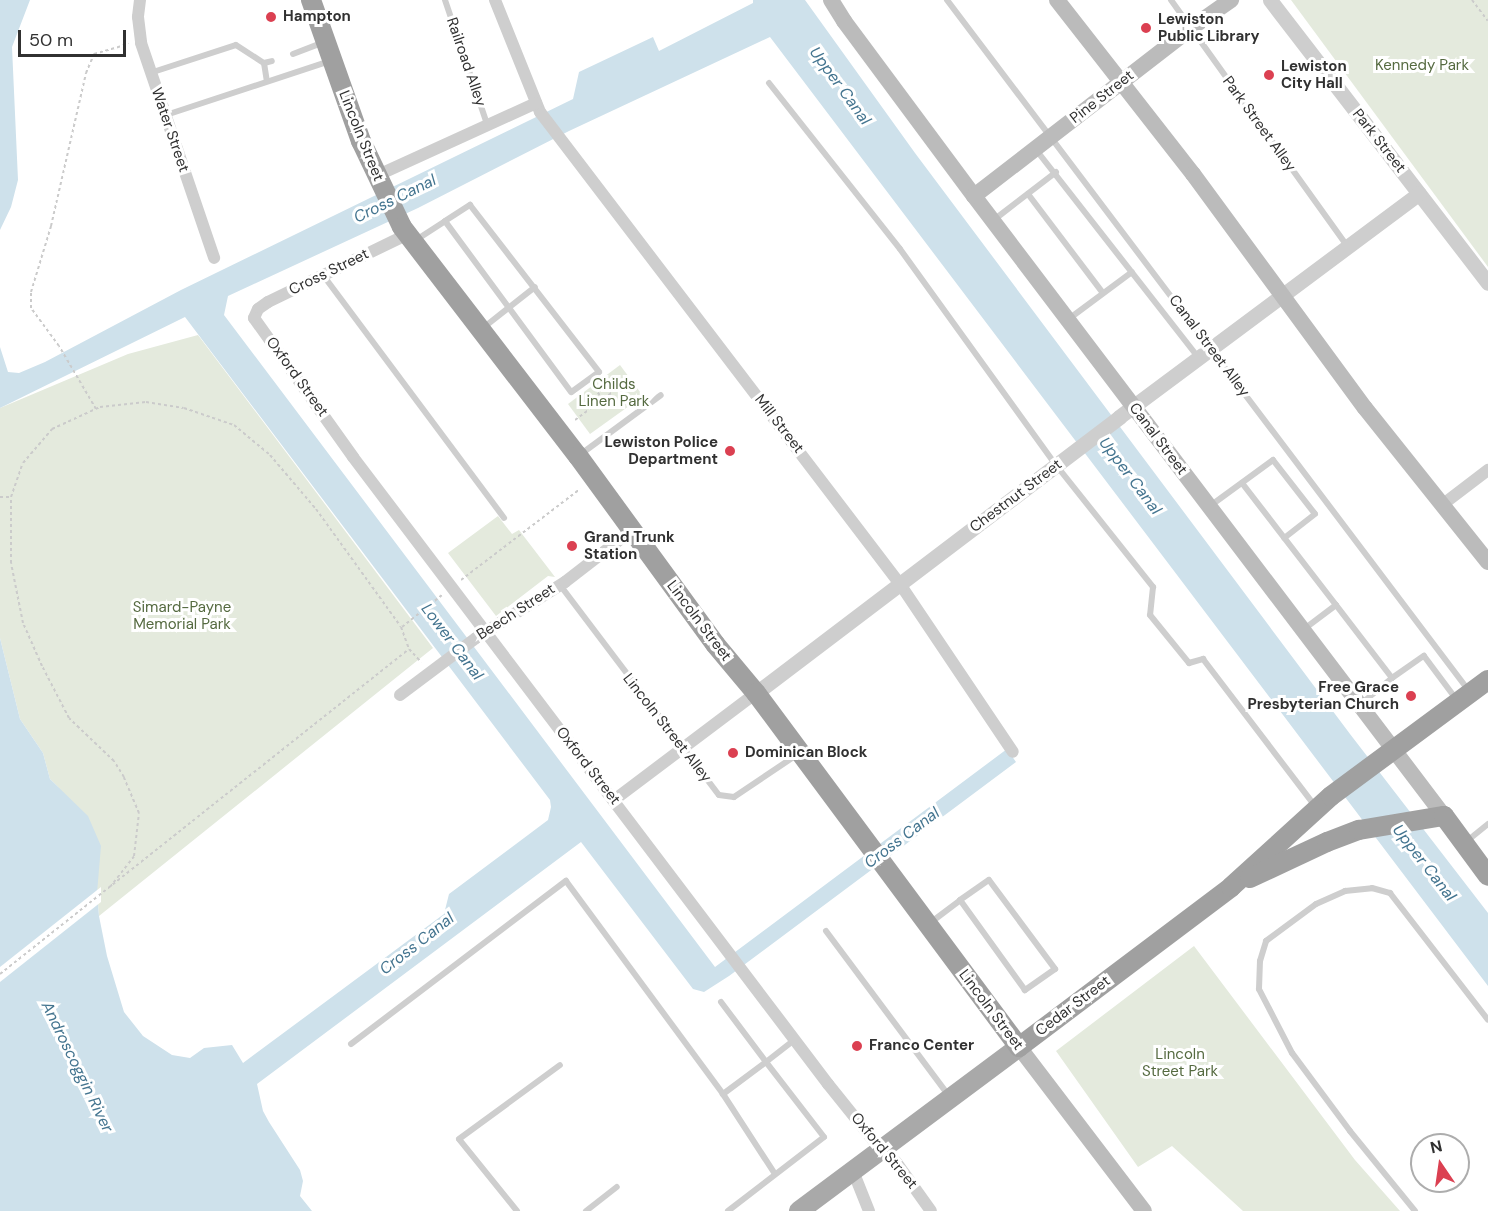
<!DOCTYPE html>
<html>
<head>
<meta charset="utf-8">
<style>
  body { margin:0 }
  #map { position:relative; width:1488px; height:1211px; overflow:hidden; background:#fff; font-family:"DM Sans",sans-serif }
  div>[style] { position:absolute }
  .green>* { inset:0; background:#e4eadd }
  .water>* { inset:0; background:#cee1eb }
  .pier>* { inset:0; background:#fff }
  .path>* { height:2px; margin-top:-1px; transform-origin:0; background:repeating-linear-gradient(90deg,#cbcbcb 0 3px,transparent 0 6px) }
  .service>* { height:6px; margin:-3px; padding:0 3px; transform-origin:3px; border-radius:3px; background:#cecece }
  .minor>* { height:12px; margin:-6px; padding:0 6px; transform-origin:6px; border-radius:6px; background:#cecece }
  .tertiary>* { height:15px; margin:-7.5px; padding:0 7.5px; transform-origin:7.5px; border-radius:7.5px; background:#cecece }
  .secondary>* { height:16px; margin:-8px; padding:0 8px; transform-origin:8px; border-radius:8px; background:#bbb }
  .primary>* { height:20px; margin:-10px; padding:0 10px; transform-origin:10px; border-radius:10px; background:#a9a9a9 }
  .trunk>* { height:20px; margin:-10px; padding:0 10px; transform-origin:10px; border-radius:10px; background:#a0a0a0 }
  .dots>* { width:16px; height:16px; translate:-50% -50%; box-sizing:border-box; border:3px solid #fff; border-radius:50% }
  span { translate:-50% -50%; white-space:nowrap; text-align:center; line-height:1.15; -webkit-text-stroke:6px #fff; paint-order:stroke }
  .poi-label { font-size:15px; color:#313131; font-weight:700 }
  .left { translate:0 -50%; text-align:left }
  .right { translate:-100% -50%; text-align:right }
  .street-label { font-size:15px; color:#313131 }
  .park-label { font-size:15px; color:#556a40 }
  .water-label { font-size:16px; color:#43748f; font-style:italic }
  .north { position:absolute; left:1410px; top:1133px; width:60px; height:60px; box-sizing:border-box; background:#fff; border:2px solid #adadad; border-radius:50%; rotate:347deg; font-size:16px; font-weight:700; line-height:24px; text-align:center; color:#313131 }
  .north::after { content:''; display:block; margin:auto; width:21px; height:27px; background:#db4051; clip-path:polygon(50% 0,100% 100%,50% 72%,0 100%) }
  .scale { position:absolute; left:18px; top:30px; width:108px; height:27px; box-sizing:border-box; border:3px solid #313131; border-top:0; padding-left:8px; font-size:18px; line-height:21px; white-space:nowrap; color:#313131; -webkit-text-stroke:4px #fff; paint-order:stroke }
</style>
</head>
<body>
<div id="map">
  <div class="green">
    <i style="clip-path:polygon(1291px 0,1488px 0,1488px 267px)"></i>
    <i style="clip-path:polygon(198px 335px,433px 648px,99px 916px,97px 893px,58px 787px,50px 779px,43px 753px,20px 719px,0 638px,0 408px,128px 354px)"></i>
    <i style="clip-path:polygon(620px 365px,643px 396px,590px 434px,568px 404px)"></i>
    <i style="clip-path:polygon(498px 516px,512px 534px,519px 530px,555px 577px,548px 576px,496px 616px,448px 553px)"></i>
    <i style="clip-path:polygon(1194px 946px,1355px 1160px,1400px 1211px,1243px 1211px,1172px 1146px,1138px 1167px,1056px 1051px)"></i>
  </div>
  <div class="water">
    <i style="clip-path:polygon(0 0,30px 0,12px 47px,18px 180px,11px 207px,0 230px)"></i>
    <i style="clip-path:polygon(753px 0,805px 0,915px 153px,1350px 734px,1488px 913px,1488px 986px,770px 37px,569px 131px,418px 208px,228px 296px,224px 315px,715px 967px,1007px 749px,1016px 762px,729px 976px,704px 992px,693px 989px,581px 842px,257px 1084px,263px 1111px,269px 1122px,300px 1170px,303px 1181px,300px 1196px,312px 1211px,0 1211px,0 638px,20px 719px,43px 753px,50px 779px,88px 816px,101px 846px,97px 893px,99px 916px,107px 956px,124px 1012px,143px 1036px,172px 1055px,190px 1058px,204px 1048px,232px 1045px,243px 1063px,444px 914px,449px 894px,548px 820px,551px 807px,550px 800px,185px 317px,0 408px,0 347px,8px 372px,19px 373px,45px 362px,181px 290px,573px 99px,579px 72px,653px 37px,659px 51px,753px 3px)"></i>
  </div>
  <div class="pier">
    <i style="clip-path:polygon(101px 887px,101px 902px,0 982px,0 967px)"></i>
  </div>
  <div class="path">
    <i style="left:1472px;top:0;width:26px;rotate:53deg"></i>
    <i style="left:594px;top:388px;width:14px;rotate:51deg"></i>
    <i style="left:96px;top:409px;width:73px;rotate:-120.4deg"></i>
    <i style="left:59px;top:346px;width:47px;rotate:-126.4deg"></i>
    <i style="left:31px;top:308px;width:16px;rotate:-90deg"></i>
    <i style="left:31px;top:292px;width:69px;rotate:-73.1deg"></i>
    <i style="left:51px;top:226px;width:157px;rotate:-77.1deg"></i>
    <i style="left:86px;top:73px;width:21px;rotate:-67deg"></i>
    <i style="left:94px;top:54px;width:36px;rotate:-16deg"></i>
    <i style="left:575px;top:420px;width:69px;rotate:-36.7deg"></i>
    <i style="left:0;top:497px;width:11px"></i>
    <i style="left:461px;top:580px;width:150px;rotate:-37.4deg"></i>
    <i style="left:402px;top:627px;width:51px;rotate:-38.7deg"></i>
    <i style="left:110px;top:887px;width:39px;rotate:-52deg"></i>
    <i style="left:134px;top:856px;width:43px;rotate:-83.4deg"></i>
    <i style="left:139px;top:813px;width:39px;rotate:-113deg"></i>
    <i style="left:124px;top:777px;width:19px;rotate:-122deg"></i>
    <i style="left:114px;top:761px;width:62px;rotate:-136.3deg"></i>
    <i style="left:69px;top:718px;width:59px;rotate:-117.4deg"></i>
    <i style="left:42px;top:666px;width:47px;rotate:-113.8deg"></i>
    <i style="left:23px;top:623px;width:61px;rotate:-101.3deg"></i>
    <i style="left:11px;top:563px;width:66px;rotate:-90deg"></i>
    <i style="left:11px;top:497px;width:36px;rotate:-71deg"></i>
    <i style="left:23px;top:463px;width:45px;rotate:-49.5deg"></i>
    <i style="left:52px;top:429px;width:53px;rotate:-24.6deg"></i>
    <i style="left:100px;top:407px;width:46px;rotate:-6.2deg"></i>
    <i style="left:146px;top:402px;width:38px;rotate:9deg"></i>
    <i style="left:184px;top:408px;width:53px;rotate:18.8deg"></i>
    <i style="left:234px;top:425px;width:47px;rotate:39.8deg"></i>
    <i style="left:270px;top:455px;width:71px;rotate:49.6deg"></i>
    <i style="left:316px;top:509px;width:145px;rotate:54.2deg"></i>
    <i style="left:401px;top:627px;width:23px;rotate:70deg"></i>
    <i style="left:409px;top:649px;width:18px;rotate:47deg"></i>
    <i style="left:0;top:974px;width:522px;rotate:-38.47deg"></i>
  </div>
  <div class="service">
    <i style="left:445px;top:0;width:131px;rotate:71.3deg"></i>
    <i style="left:947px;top:0;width:866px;rotate:52.93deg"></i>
    <i style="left:1171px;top:0;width:302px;rotate:54.4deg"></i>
    <i style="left:293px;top:54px;width:31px;rotate:-21deg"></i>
    <i style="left:264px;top:63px;width:18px;rotate:81deg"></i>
    <i style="left:150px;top:73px;width:90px;rotate:-18deg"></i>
    <i style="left:236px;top:45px;width:33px;rotate:33deg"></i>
    <i style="left:264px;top:63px;width:8px;rotate:-14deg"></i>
    <i style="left:769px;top:83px;width:211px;rotate:51.7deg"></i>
    <i style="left:900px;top:249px;width:266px;rotate:54.2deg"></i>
    <i style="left:1056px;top:465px;width:156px;rotate:51.5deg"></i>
    <i style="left:1153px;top:587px;width:28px;rotate:96deg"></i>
    <i style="left:1150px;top:615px;width:62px;rotate:50.9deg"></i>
    <i style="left:1189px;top:663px;width:15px;rotate:-16deg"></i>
    <i style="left:1203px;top:659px;width:185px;rotate:52.7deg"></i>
    <i style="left:166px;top:115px;width:173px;rotate:-18.2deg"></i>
    <i style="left:1037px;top:151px;width:263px;rotate:52deg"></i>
    <i style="left:1028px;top:194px;width:124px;rotate:52.9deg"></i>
    <i style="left:995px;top:219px;width:77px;rotate:-37.6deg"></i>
    <i style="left:416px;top:240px;width:35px;rotate:-33deg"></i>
    <i style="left:445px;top:221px;width:30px;rotate:-33deg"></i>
    <i style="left:470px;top:205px;width:211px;rotate:52.3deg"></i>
    <i style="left:599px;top:372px;width:34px;rotate:144deg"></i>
    <i style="left:571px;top:392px;width:212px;rotate:-126.4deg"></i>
    <i style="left:323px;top:275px;width:303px;rotate:53.3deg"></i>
    <i style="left:1070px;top:318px;width:77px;rotate:-36.6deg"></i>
    <i style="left:483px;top:328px;width:66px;rotate:-38.3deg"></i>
    <i style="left:581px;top:454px;width:99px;rotate:-36.4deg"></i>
    <i style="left:1242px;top:483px;width:154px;rotate:52.4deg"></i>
    <i style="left:1336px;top:605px;width:41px;rotate:142.9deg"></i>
    <i style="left:1210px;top:506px;width:78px;rotate:-36.1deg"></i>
    <i style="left:1273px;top:460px;width:68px;rotate:52.1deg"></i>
    <i style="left:1315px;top:514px;width:39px;rotate:142deg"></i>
    <i style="left:560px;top:585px;width:263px;rotate:52.9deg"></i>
    <i style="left:719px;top:795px;width:15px;rotate:8deg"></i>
    <i style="left:734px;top:797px;width:77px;rotate:-33.9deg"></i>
    <i style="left:1336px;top:605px;width:92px;rotate:52.5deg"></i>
    <i style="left:1392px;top:678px;width:39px;rotate:140deg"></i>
    <i style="left:1392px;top:678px;width:39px;rotate:-35deg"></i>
    <i style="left:1424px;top:656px;width:54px;rotate:53.3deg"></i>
    <i style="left:1467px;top:841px;width:27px;rotate:-39deg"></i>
    <i style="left:930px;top:923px;width:38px;rotate:-37deg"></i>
    <i style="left:960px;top:900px;width:35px;rotate:-35deg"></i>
    <i style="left:989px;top:880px;width:111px;rotate:53.4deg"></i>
    <i style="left:1055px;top:969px;width:37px;rotate:145deg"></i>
    <i style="left:1025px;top:990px;width:111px;rotate:-125.8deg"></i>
    <i style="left:826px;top:931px;width:206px;rotate:53.3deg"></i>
    <i style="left:721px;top:1002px;width:75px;rotate:53.1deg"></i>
    <i style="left:766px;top:1062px;width:54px;rotate:143.3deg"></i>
    <i style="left:723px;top:1094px;width:95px;rotate:57deg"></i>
    <i style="left:351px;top:1044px;width:270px;rotate:-37.2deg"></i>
    <i style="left:566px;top:881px;width:265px;rotate:53.6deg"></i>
    <i style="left:517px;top:1211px;width:92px;rotate:-128.9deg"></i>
    <i style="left:459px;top:1139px;width:125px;rotate:-36.2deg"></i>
    <i style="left:586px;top:1211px;width:39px;rotate:-38deg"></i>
    <i style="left:728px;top:1211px;width:121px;rotate:-37.6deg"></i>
    <i style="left:824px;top:1137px;width:95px;rotate:-127.7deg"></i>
    <i style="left:766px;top:1062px;width:36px;rotate:-38deg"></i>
    <i style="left:1415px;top:1211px;width:103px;rotate:-129.1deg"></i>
    <i style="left:1350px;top:1131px;width:97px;rotate:-126.6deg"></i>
    <i style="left:1292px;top:1053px;width:72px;rotate:-117.3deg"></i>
    <i style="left:1259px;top:989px;width:28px;rotate:-88deg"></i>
    <i style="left:1260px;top:961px;width:21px;rotate:-73deg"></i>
    <i style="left:1266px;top:941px;width:62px;rotate:-36.5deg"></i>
    <i style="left:1316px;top:904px;width:32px;rotate:-24deg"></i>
    <i style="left:1345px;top:891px;width:27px;rotate:-6deg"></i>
    <i style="left:1372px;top:888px;width:19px;rotate:16deg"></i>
    <i style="left:1390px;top:893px;width:160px;rotate:52.3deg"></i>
  </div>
  <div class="minor">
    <i style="left:140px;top:0;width:17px;rotate:97deg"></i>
    <i style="left:138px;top:17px;width:26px;rotate:83deg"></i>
    <i style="left:141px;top:43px;width:227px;rotate:71.2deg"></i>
    <i style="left:495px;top:0;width:121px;rotate:68.1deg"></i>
    <i style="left:540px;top:112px;width:594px;rotate:52.67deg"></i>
    <i style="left:900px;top:584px;width:202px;rotate:56.1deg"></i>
    <i style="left:376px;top:176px;width:176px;rotate:-24.5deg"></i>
    <i style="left:408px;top:234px;width:156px;rotate:154.1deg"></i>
    <i style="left:268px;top:302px;width:12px;rotate:145deg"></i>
    <i style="left:258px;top:309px;width:10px;rotate:114deg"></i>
    <i style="left:254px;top:318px;width:171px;rotate:54.5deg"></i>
    <i style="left:353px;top:457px;width:787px;rotate:52.85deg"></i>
    <i style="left:828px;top:1084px;width:85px;rotate:51.2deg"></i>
    <i style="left:881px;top:1150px;width:19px;rotate:39deg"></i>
    <i style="left:896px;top:1162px;width:60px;rotate:54.5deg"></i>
    <i style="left:1442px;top:505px;width:58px;rotate:-37.3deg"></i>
    <i style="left:400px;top:695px;width:95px;rotate:-36.9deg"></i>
    <i style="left:476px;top:638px;width:105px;rotate:-32.2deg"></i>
    <i style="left:565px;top:582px;width:85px;rotate:-37.8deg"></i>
    <i style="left:614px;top:800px;width:178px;rotate:-37deg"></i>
    <i style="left:853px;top:1171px;width:43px;rotate:68.2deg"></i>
  </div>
  <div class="tertiary">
    <i style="left:1270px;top:0;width:357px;rotate:52.4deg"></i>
    <i style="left:756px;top:693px;width:456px;rotate:-37.2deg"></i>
    <i style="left:1119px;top:417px;width:374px;rotate:-36.7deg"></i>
  </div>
  <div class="secondary">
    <i style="left:831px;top:0;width:25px;rotate:58deg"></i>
    <i style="left:844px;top:21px;width:218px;rotate:53.4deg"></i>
    <i style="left:974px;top:196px;width:778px;rotate:52.84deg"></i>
    <i style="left:1057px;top:0;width:221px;rotate:52deg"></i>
    <i style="left:1193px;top:174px;width:290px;rotate:53.7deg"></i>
    <i style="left:1365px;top:408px;width:197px;rotate:51.4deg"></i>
    <i style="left:974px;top:196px;width:274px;rotate:-37.7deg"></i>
    <i style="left:1191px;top:28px;width:49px;rotate:-35deg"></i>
    <i style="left:1019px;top:1047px;width:206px;rotate:52.7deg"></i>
  </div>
  <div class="primary">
    <i style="left:799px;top:1211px;width:274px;rotate:-36.7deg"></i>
  </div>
  <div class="trunk">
    <i style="left:311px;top:0;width:150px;rotate:70.5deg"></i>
    <i style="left:361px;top:141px;width:95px;rotate:64.5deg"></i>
    <i style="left:402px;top:227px;width:289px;rotate:52.5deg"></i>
    <i style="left:578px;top:456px;width:233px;rotate:53.9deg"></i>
    <i style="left:715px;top:644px;width:64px;rotate:50.1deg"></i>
    <i style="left:756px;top:693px;width:441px;rotate:53.4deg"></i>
    <i style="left:1019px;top:1047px;width:266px;rotate:-37deg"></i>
    <i style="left:1231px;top:887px;width:135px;rotate:-42.3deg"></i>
    <i style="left:1331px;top:796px;width:195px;rotate:-36.5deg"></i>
    <i style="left:1250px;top:878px;width:85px;rotate:-25.1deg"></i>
    <i style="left:1327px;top:842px;width:34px;rotate:-21deg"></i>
    <i style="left:1359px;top:830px;width:86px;rotate:-9.4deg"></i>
    <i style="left:1444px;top:816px;width:74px;rotate:53.7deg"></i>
  </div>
  <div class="dots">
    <i style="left:271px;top:17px;background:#db4051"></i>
    <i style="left:1146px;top:28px;background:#db4051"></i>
    <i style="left:1269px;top:75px;background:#db4051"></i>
    <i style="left:730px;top:451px;background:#db4051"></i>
    <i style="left:572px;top:546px;background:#db4051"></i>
    <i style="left:1411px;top:696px;background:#db4051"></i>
    <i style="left:733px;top:753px;background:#db4051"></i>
    <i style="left:857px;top:1046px;background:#db4051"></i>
  </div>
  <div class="poi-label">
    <span class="left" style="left:283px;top:17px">Hampton</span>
    <span class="left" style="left:1158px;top:28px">Lewiston<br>Public Library</span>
    <span class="left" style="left:1281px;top:75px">Lewiston<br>City Hall</span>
    <span class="right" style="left:718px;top:451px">Lewiston Police<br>Department</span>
    <span class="left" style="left:584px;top:546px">Grand Trunk<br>Station</span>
    <span class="right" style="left:1399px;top:696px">Free Grace<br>Presbyterian Church</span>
    <span class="left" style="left:745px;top:753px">Dominican Block</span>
    <span class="left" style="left:869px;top:1046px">Franco Center</span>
  </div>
  <div class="street-label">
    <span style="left:466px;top:62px;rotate:71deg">Railroad Alley</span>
    <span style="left:1102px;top:97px;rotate:-38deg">Pine Street</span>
    <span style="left:1259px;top:124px;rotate:54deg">Park Street Alley</span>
    <span style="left:170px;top:130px;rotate:71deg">Water Street</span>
    <span style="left:361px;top:136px;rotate:68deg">Lincoln Street</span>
    <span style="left:1379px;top:141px;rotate:52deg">Park Street</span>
    <span style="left:329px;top:272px;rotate:-26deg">Cross Street</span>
    <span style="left:1209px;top:346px;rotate:53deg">Canal Street Alley</span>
    <span style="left:297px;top:377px;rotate:54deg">Oxford Street</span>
    <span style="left:779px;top:424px;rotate:52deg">Mill Street</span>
    <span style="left:1158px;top:439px;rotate:53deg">Canal Street</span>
    <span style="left:1016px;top:496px;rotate:-37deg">Chestnut Street</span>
    <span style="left:516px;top:612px;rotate:-33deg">Beech Street</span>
    <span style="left:699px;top:621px;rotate:53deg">Lincoln Street</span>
    <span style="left:667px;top:728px;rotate:52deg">Lincoln Street Alley</span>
    <span style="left:588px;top:766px;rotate:52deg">Oxford Street</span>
    <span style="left:1073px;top:1006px;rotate:-37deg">Cedar Street</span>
    <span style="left:991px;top:1010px;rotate:53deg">Lincoln Street</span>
    <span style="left:884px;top:1151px;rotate:50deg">Oxford Street</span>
  </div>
  <div class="park-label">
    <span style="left:1422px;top:66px">Kennedy Park</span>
    <span style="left:614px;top:393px">Childs<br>Linen Park</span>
    <span style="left:182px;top:616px">Simard-Payne<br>Memorial Park</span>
    <span style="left:1180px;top:1063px">Lincoln<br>Street Park</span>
  </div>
  <div class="water-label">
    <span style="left:840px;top:86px;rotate:54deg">Upper Canal</span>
    <span style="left:395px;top:199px;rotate:-26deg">Cross Canal</span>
    <span style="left:1130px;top:476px;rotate:53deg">Upper Canal</span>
    <span style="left:452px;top:642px;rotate:53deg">Lower Canal</span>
    <span style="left:902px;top:838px;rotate:-37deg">Cross Canal</span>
    <span style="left:1424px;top:863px;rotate:52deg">Upper Canal</span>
    <span style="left:417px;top:944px;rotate:-38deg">Cross Canal</span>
    <span style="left:77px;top:1067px;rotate:64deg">Androscoggin River</span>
  </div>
  <div class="north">N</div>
  <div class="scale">50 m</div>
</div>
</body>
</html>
